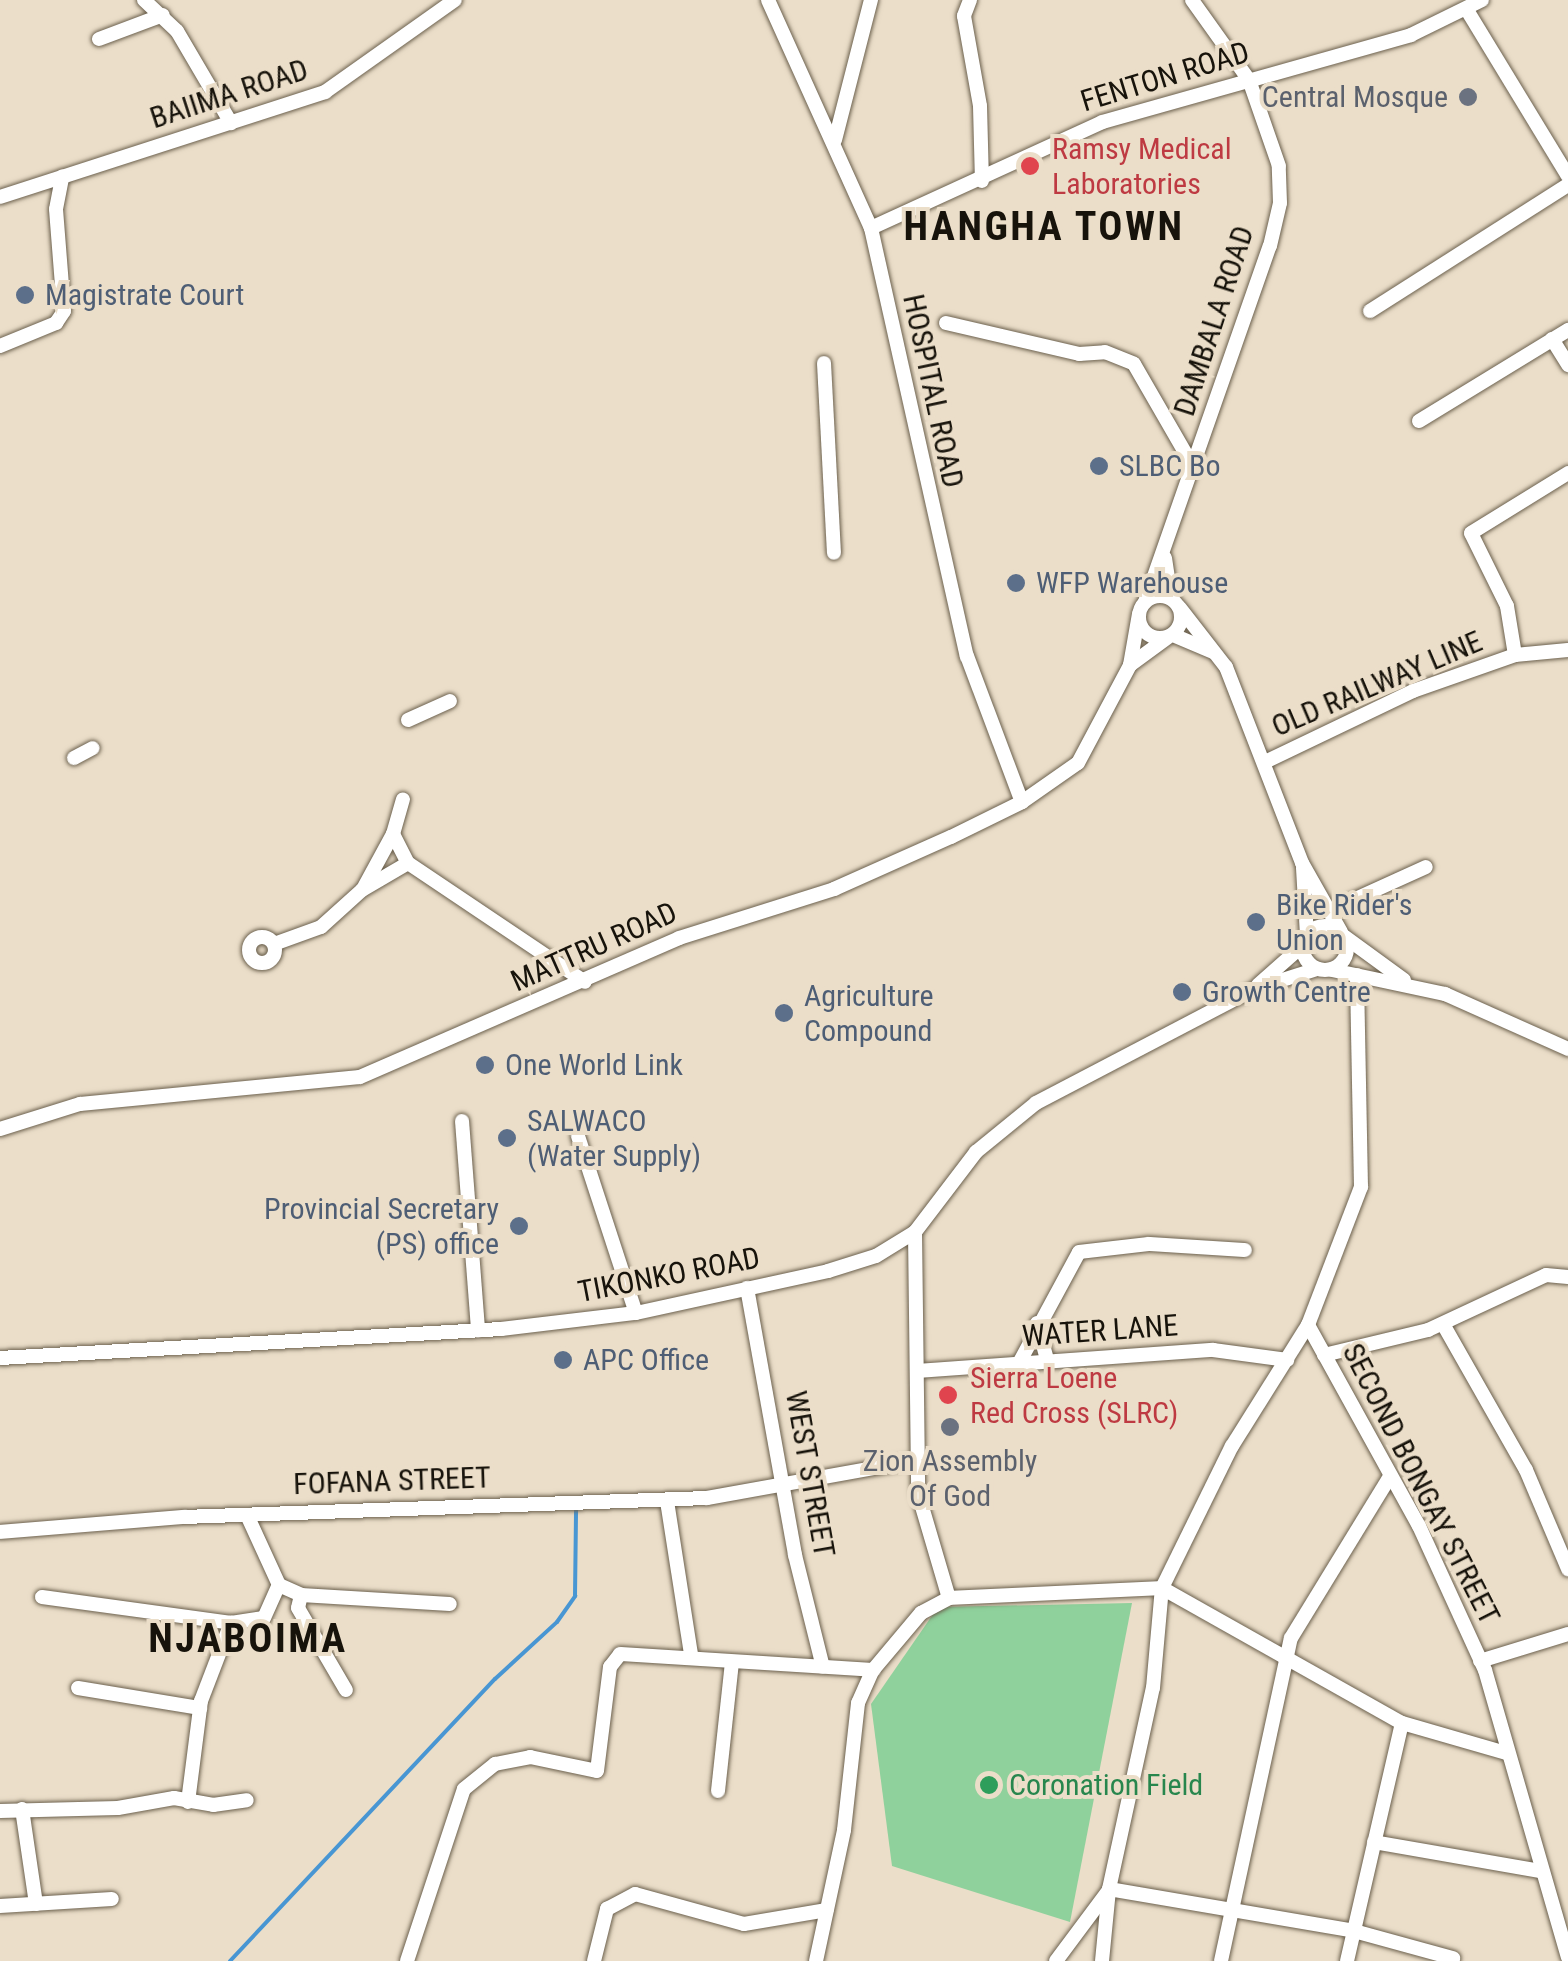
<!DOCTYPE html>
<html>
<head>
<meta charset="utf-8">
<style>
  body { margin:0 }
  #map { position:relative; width:1568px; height:1961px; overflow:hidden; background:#ebdec9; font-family:"Roboto Condensed",sans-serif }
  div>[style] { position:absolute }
  .green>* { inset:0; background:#8fd19c }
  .stream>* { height:4px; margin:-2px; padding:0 2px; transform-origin:2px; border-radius:2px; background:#4896d3 }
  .roads { filter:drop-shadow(0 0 2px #6b604d) drop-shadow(0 0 2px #6b604d) }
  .minor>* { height:14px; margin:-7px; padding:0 7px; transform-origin:7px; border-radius:7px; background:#fff }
  .minor>.ring { margin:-7px; padding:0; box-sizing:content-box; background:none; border:14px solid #fff; border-radius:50% }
  .dots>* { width:28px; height:28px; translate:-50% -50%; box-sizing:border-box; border:5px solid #ebdec9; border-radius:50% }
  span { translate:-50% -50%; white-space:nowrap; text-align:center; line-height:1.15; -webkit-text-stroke:8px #ebdec9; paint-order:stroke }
  .street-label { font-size:30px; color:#17130b }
  .worship-label { font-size:30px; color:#5b616d }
  .right { translate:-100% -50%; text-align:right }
  .health-label { font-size:30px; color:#be3a42 }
  .left { translate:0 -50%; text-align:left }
  .service-label { font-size:30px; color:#4e5e75 }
  .leisure-label { font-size:30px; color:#27864d }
  .district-label { font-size:40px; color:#17130b; font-weight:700; letter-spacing:2.5px }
</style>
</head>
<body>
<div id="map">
  <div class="green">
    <i style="clip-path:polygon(1132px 1603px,1070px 1922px,892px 1866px,871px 1704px,938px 1607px)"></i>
  </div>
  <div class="stream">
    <i style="left:230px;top:1961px;width:387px;rotate:-46.8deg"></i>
    <i style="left:495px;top:1679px;width:84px;rotate:-42.6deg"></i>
    <i style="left:557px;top:1622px;width:32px;rotate:-55deg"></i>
    <i style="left:575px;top:1596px;width:87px;rotate:-89.3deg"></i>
  </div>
  <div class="roads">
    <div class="minor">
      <i style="left:144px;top:0;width:45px;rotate:43.2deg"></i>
      <i style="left:177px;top:31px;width:107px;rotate:59.6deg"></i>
      <i style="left:768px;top:0;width:250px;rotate:65.7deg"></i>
      <i style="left:871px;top:228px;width:439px;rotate:77.4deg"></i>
      <i style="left:967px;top:656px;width:156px;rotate:69.4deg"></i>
      <i style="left:970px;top:0;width:17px;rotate:111deg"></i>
      <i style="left:964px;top:16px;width:91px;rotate:79.9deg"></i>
      <i style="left:980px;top:106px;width:75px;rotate:88.5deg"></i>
      <i style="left:1467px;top:10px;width:194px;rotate:58.7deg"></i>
      <i style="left:99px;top:39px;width:68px;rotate:-20.6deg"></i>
      <i style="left:835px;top:140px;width:145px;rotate:-75.6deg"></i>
      <i style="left:0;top:197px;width:342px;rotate:-17.9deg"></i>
      <i style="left:325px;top:92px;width:159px;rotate:-35.3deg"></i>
      <i style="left:871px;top:228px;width:254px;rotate:-24.6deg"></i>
      <i style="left:1102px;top:122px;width:321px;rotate:-15.7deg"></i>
      <i style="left:1411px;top:35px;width:79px;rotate:-26.2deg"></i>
      <i style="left:1370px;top:311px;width:235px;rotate:-32.5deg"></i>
      <i style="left:946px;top:323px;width:137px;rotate:13.1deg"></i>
      <i style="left:1079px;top:354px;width:26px;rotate:-4deg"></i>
      <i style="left:1105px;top:352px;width:31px;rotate:22deg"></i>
      <i style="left:1134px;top:364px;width:120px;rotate:60deg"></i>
      <i style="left:1552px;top:339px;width:31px;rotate:58deg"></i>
      <i style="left:0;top:346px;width:61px;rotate:-22.3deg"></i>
      <i style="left:56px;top:323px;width:14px;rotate:-56deg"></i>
      <i style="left:64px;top:311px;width:102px;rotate:-94.5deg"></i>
      <i style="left:56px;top:209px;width:33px;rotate:-79deg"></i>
      <i style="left:824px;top:363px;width:190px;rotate:87deg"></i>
      <i style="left:1419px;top:421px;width:175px;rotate:-31.4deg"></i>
      <i style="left:1165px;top:558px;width:40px;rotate:81.5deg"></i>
      <i class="ring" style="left:1139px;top:596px;width:28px;height:28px"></i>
      <i style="left:1145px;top:602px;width:377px;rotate:-70.7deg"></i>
      <i style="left:1270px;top:246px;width:44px;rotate:-76.9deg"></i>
      <i style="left:1280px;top:203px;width:37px;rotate:-92deg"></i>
      <i style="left:1279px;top:166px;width:91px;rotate:-109.2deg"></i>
      <i style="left:1249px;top:80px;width:98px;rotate:-125.5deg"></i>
      <i style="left:1180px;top:608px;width:75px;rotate:52.1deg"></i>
      <i style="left:1226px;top:667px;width:210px;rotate:68.8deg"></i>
      <i style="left:1302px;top:863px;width:79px;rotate:60.5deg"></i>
      <i style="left:1173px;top:635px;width:43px;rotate:23deg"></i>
      <i style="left:1515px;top:655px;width:50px;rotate:-99.3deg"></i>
      <i style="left:1507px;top:606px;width:81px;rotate:-116.3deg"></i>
      <i style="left:1471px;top:533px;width:114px;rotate:-31.7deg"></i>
      <i style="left:1130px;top:665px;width:46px;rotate:-36.1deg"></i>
      <i style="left:408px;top:720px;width:46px;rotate:-24.3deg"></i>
      <i style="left:74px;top:758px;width:21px;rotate:-28deg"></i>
      <i style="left:1267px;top:761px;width:162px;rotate:-25.6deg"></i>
      <i style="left:1413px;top:691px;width:108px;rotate:-19.4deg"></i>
      <i style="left:1515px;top:655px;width:53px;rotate:-5.4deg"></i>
      <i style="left:393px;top:834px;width:33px;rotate:63deg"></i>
      <i style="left:408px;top:863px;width:213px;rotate:33.9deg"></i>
      <i style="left:1303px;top:868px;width:67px;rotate:86.6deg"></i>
      <i style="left:363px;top:889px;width:63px;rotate:-61.4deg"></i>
      <i style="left:393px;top:834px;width:36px;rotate:-74deg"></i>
      <i style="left:1331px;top:910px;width:104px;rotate:-24.4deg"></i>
      <i class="ring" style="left:1303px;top:926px;width:30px;height:30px"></i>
      <i class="ring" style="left:249px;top:937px;width:12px;height:12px"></i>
      <i style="left:1345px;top:937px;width:73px;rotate:36.1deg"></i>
      <i style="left:274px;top:944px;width:50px;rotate:-19.9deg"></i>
      <i style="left:321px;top:927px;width:55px;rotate:-42.1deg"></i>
      <i style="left:362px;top:890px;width:53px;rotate:-30.4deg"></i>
      <i style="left:1332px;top:970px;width:116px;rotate:12deg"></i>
      <i style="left:1445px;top:994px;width:135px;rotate:24.1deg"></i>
      <i style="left:1258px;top:985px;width:60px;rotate:-41.6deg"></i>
      <i style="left:462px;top:1121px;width:210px;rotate:85.6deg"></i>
      <i style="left:0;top:1129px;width:84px;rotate:-17.4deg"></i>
      <i style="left:80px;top:1104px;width:281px;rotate:-5.5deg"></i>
      <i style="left:360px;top:1077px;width:348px;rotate:-23.5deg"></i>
      <i style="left:679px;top:938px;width:163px;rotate:-17.5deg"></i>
      <i style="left:834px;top:889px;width:128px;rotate:-24deg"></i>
      <i style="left:951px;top:837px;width:79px;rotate:-26.2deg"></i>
      <i style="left:1022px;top:802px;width:68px;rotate:-34.9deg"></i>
      <i style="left:1078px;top:763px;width:111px;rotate:-62deg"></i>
      <i style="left:1130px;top:665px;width:52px;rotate:-80deg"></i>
      <i style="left:578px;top:1136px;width:186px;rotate:71.9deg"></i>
      <i style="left:915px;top:1232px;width:261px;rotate:89.3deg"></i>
      <i style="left:918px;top:1493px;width:109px;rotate:73.6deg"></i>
      <i style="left:747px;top:1288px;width:271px;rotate:79.8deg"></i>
      <i style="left:795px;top:1555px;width:115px;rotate:76deg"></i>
      <i style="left:1037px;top:1323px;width:41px;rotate:74.6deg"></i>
      <i style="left:1443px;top:1324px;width:168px;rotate:60.4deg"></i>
      <i style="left:1526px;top:1470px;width:108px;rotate:67deg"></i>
      <i style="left:1308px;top:1325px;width:230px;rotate:61.1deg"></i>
      <i style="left:1419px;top:1526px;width:158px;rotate:65.4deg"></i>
      <i style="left:1485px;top:1670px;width:299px;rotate:73.9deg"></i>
      <i style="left:1324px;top:1355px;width:107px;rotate:-13.5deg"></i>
      <i style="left:1428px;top:1330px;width:130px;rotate:-25deg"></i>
      <i style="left:1546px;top:1275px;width:22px;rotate:5deg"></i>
      <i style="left:0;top:1358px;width:502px;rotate:-3.31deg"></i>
      <i style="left:501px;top:1329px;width:136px;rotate:-6.8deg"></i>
      <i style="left:636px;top:1313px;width:197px;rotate:-12.3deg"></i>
      <i style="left:828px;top:1271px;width:50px;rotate:-17.4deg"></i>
      <i style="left:876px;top:1256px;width:46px;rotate:-31.6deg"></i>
      <i style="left:915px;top:1232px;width:101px;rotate:-52.7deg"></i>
      <i style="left:976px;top:1152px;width:77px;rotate:-39.2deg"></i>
      <i style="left:1036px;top:1103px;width:246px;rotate:-27.6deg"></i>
      <i style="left:1254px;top:989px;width:66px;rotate:-17.6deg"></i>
      <i style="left:1018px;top:1365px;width:128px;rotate:-61.6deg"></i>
      <i style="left:1079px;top:1252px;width:70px;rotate:-6.5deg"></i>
      <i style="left:1149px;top:1244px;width:96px;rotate:3.6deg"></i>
      <i style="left:917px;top:1371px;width:297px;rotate:-4.1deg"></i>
      <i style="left:1213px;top:1350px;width:75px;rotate:7.7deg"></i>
      <i style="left:667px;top:1501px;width:156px;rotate:81.1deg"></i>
      <i style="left:247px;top:1515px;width:77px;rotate:65.4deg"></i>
      <i style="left:279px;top:1585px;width:24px;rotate:24deg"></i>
      <i style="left:301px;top:1595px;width:149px;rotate:3.5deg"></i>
      <i style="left:0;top:1532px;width:185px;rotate:-4.7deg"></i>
      <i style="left:184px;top:1517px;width:523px;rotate:-2.08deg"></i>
      <i style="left:707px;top:1498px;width:214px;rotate:-10.2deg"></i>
      <i style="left:1162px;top:1588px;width:275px;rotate:29.4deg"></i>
      <i style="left:1402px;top:1723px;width:108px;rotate:16.1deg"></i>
      <i style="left:301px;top:1595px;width:13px;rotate:103deg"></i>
      <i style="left:298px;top:1608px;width:95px;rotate:59.7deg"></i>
      <i style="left:42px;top:1597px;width:191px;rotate:7.8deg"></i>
      <i style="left:231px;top:1623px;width:33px;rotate:-9deg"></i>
      <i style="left:264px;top:1618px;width:36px;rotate:-66deg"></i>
      <i style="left:1480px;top:1661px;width:92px;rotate:-17.1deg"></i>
      <i style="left:78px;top:1688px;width:124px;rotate:9.3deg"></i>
      <i style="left:718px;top:1791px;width:129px;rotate:-83.8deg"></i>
      <i style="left:188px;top:1802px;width:102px;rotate:-82.7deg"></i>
      <i style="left:201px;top:1701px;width:84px;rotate:-69deg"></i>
      <i style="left:22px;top:1809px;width:96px;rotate:81.6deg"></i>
      <i style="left:0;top:1811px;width:118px;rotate:-1.5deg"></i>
      <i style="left:118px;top:1808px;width:57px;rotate:-10.1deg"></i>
      <i style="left:174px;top:1798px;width:40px;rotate:10deg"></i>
      <i style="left:213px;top:1805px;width:34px;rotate:-8deg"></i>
      <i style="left:1374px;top:1842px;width:169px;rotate:9.9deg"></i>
      <i style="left:1109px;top:1889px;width:249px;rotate:9.7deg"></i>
      <i style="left:1354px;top:1931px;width:103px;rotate:15.3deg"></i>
      <i style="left:0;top:1906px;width:112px;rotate:-3.6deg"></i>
      <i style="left:407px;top:1961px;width:181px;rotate:-71.7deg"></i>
      <i style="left:464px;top:1789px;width:40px;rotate:-39deg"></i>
      <i style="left:495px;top:1764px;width:36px;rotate:-11deg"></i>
      <i style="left:530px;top:1757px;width:68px;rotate:11.8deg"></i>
      <i style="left:597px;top:1771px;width:105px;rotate:-82.9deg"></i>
      <i style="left:610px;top:1667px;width:16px;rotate:-52deg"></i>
      <i style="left:620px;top:1654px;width:254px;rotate:3.6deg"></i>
      <i style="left:594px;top:1961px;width:54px;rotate:-76deg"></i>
      <i style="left:607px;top:1909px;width:32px;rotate:-28deg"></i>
      <i style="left:635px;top:1894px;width:113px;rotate:15.4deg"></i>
      <i style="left:744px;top:1924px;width:84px;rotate:-9.6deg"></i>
      <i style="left:816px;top:1961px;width:134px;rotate:-77.9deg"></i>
      <i style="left:844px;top:1830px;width:128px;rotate:-83.7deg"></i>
      <i style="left:858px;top:1703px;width:36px;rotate:-66deg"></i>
      <i style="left:873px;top:1670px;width:75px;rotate:-49.9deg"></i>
      <i style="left:921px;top:1613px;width:32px;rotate:-28deg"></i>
      <i style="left:949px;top:1598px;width:213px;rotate:-2.7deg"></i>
      <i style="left:1056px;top:1961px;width:89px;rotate:-53.3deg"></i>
      <i style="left:1102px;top:1961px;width:72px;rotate:-84.4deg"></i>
      <i style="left:1109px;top:1889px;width:206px;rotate:-77.7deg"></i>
      <i style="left:1153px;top:1688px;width:100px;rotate:-84.9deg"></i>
      <i style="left:1162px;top:1588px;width:158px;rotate:-63.8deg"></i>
      <i style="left:1232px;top:1446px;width:143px;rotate:-57.9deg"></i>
      <i style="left:1308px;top:1325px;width:148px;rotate:-69deg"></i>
      <i style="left:1361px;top:1187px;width:212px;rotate:-91.1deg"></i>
      <i style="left:1221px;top:1961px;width:330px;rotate:-77.8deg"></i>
      <i style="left:1291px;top:1638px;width:188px;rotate:-58.5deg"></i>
      <i style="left:1347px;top:1961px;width:244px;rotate:-77deg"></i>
    </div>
  </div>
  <div class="dots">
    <i style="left:1468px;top:97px;background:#6b7280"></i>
    <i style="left:1030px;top:166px;background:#e0444e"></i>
    <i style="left:25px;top:295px;background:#5c6f8a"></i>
    <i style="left:1099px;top:466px;background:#5c6f8a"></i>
    <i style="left:1016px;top:583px;background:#5c6f8a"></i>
    <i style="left:1256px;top:922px;background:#5c6f8a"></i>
    <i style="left:1182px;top:992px;background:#5c6f8a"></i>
    <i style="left:784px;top:1013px;background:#5c6f8a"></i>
    <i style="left:485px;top:1065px;background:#5c6f8a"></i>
    <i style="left:507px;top:1138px;background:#5c6f8a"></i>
    <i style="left:519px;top:1226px;background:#5c6f8a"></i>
    <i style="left:563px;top:1360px;background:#5c6f8a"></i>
    <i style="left:948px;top:1395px;background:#e0444e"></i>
    <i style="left:950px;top:1427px;background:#6b7280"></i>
    <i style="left:989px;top:1785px;background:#2e9e5b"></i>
  </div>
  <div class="street-label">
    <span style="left:1165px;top:77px;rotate:-17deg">FENTON ROAD</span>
    <span style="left:229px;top:94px;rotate:-18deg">BAIIMA ROAD</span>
    <span style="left:1214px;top:321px;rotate:-72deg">DAMBALA ROAD</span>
    <span style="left:933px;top:391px;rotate:78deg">HOSPITAL ROAD</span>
    <span style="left:1377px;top:684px;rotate:-23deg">OLD RAILWAY LINE</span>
    <span style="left:594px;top:947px;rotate:-24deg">MATTRU ROAD</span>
    <span style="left:669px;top:1275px;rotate:-11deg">TIKONKO ROAD</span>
    <span style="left:1100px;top:1331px;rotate:-4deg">WATER LANE</span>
    <span style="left:810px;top:1474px;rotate:80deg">WEST STREET</span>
    <span style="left:392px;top:1481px;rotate:-2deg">FOFANA STREET</span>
    <span style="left:1421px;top:1484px;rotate:63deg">SECOND BONGAY STREET</span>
  </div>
  <div class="worship-label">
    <span class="right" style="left:1448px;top:97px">Central Mosque</span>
    <span style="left:950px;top:1478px">Zion Assembly<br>Of God</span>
  </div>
  <div class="health-label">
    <span class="left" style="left:1052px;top:166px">Ramsy Medical<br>Laboratories</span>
    <span class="left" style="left:970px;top:1395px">Sierra Loene<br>Red Cross (SLRC)</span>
  </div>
  <div class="service-label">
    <span class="left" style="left:45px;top:295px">Magistrate Court</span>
    <span class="left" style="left:1119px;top:466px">SLBC Bo</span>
    <span class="left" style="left:1036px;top:583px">WFP Warehouse</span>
    <span class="left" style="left:1276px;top:922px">Bike Rider's<br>Union</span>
    <span class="left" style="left:1202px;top:992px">Growth Centre</span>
    <span class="left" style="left:804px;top:1013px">Agriculture<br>Compound</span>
    <span class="left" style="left:505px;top:1065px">One World Link</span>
    <span class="left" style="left:527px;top:1138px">SALWACO<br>(Water Supply)</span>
    <span class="right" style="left:499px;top:1226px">Provincial Secretary<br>(PS) office</span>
    <span class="left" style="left:583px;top:1360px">APC Office</span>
  </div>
  <div class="leisure-label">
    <span class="left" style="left:1009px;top:1785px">Coronation Field</span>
  </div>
  <div class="district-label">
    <span style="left:1044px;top:227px">HANGHA TOWN</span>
    <span style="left:248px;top:1639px">NJABOIMA</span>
  </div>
</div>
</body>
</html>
